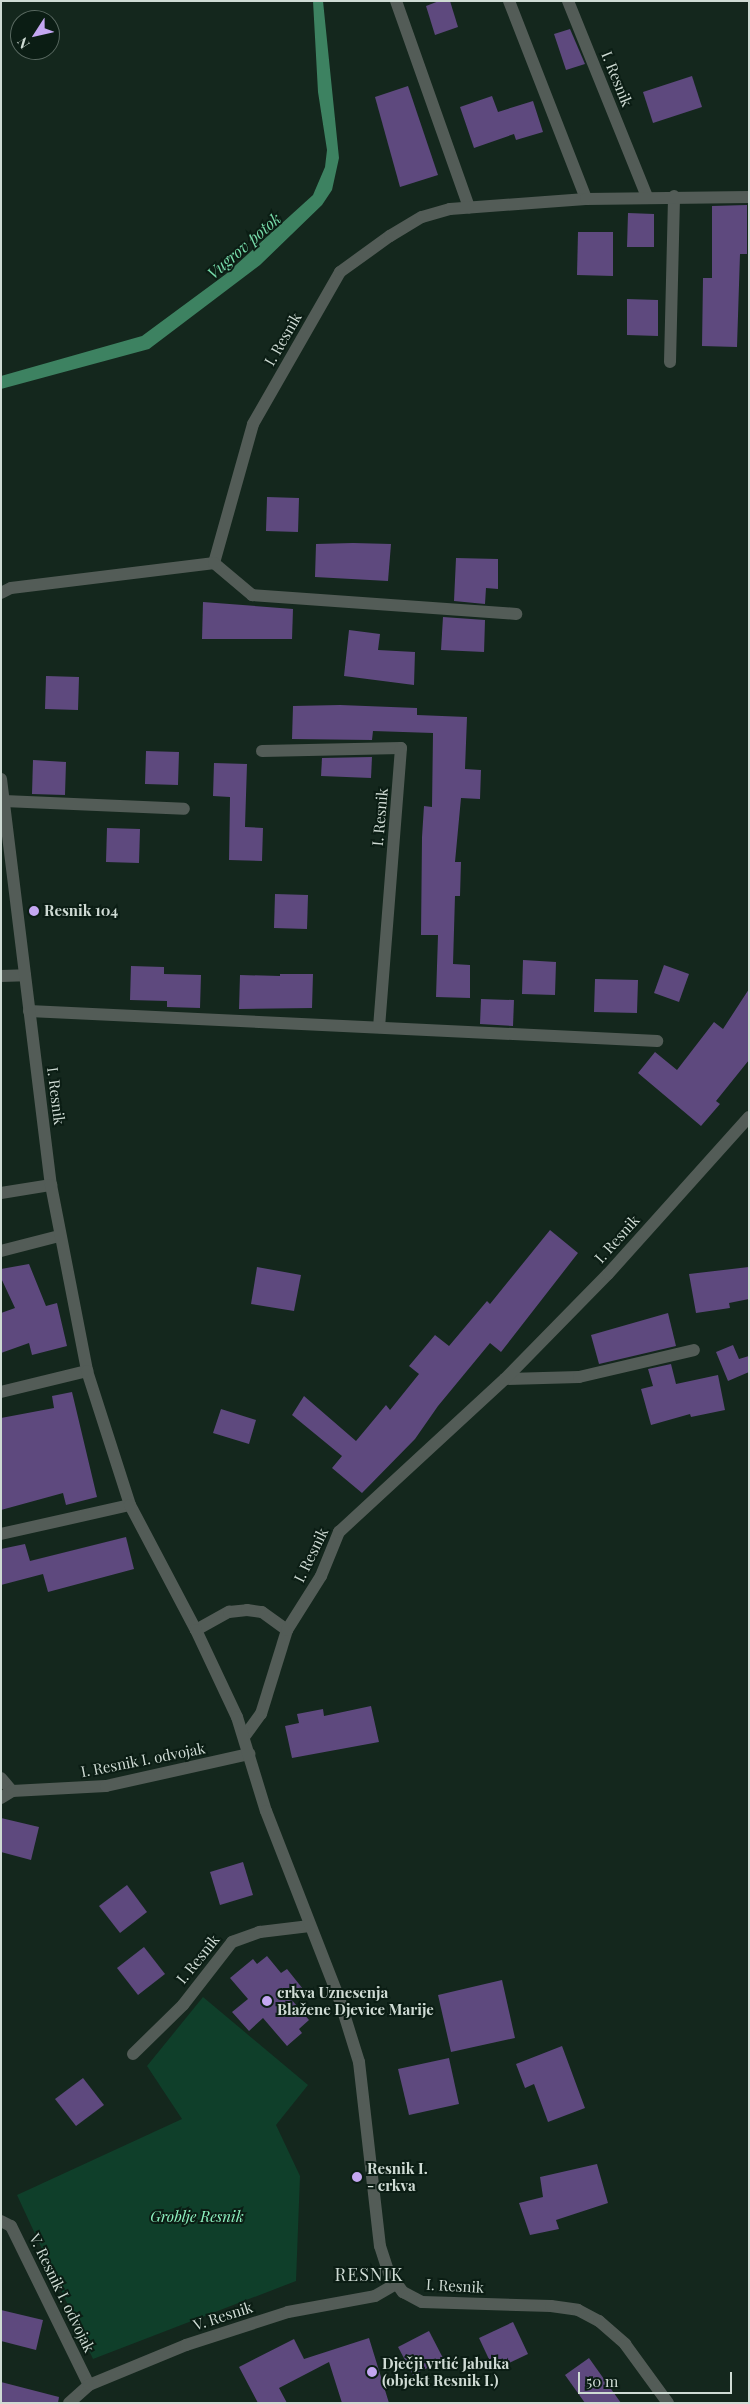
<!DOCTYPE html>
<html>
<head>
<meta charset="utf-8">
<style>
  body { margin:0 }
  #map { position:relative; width:750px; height:2404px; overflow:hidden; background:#14271d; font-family:"Playfair Display",serif }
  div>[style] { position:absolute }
  .green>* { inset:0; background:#0f3f2a }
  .water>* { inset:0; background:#3d8261 }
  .building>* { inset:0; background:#5e497e }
  .minor>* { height:12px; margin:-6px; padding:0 6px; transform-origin:6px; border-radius:6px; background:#535c57 }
  .tertiary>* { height:12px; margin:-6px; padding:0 6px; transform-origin:6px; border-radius:6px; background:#535c57 }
  .dots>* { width:14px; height:14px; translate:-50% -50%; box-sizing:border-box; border:2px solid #0b1d14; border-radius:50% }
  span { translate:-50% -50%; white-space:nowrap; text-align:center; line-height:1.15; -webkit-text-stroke:4px #0b1d14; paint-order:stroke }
  .street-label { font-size:15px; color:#cfdbd4 }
  .poi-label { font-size:15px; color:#cfdbd4; font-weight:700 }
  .left { translate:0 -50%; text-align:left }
  .park-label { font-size:15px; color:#8ff3c1; font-style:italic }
  .water-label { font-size:16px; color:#77dbaa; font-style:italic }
  .quarter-label { font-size:18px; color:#cfdbd4; letter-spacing:1px }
  .frame { position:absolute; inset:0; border:2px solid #cfdbd4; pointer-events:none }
  .north { position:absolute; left:10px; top:10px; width:50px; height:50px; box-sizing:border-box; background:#0b1d14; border:1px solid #596961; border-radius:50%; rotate:235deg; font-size:14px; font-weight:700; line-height:20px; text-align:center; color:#cfdbd4 }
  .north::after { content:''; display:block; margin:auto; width:18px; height:22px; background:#c4a7f1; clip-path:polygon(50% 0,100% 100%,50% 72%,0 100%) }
  .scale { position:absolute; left:578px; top:2372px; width:154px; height:22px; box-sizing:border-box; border:2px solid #cfdbd4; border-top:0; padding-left:6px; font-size:15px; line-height:18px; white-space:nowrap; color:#cfdbd4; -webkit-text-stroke:4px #0b1d14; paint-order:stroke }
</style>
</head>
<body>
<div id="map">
  <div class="green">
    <i style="clip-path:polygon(203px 1997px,308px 2085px,276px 2125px,300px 2176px,296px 2281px,93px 2359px,17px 2195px,182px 2119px,147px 2066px)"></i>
  </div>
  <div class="water">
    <i style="clip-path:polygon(313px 1px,323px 1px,339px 158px,332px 190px,322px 205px,260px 265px,149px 349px,1px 389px,1px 376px,142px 336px,226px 274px,313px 195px,325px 167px,327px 150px,318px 92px)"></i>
  </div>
  <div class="building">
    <i style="clip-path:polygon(439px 1px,450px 1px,458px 27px,435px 35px,426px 6px)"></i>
    <i style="clip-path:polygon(570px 29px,585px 64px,566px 70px,554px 34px)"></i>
    <i style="clip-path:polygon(692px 76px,702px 107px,653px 123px,643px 92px)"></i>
    <i style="clip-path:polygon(408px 86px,438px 175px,400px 187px,375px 97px)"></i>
    <i style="clip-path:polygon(492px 96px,498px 112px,533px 101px,543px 132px,516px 140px,514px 134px,474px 148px,460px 107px)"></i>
    <i style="clip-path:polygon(747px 205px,747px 254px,740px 254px,737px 347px,702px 346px,703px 278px,712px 278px,712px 206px)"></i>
    <i style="clip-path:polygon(628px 213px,654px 214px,654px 247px,627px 247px)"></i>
    <i style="clip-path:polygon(578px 232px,613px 232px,613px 276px,577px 275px)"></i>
    <i style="clip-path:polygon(627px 299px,658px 300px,658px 336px,627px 335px)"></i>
    <i style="clip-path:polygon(267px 497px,299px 498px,298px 532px,266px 531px)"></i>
    <i style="clip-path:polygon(353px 543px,391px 544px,388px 581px,315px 577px,316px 544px)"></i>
    <i style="clip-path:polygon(456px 558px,498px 559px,498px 589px,486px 588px,485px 604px,454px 601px)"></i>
    <i style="clip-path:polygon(203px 602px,293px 609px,292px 639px,202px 639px)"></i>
    <i style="clip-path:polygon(443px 617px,485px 620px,484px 652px,441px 650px)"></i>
    <i style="clip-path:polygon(349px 630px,380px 634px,378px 650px,415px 652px,414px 685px,344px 676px)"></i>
    <i style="clip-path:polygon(46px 676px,79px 677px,78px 710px,45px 709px)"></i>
    <i style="clip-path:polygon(340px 705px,417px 708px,417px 715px,467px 717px,465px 769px,481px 770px,480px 799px,461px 798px,455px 862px,461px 862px,460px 896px,455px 896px,453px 964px,470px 965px,470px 998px,436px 997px,438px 935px,421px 935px,422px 837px,424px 806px,432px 807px,433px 733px,373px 731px,372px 740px,292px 739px,293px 706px)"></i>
    <i style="clip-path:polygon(146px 751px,179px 752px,178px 785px,145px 784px)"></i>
    <i style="clip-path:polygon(372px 757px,371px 778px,321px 776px,322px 758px)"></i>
    <i style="clip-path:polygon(33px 760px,66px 762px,65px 795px,32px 794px)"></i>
    <i style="clip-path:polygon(214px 763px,247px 764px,245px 827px,263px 828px,262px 861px,229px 860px,230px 797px,213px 796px)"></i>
    <i style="clip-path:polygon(107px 828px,140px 829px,139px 863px,106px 862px)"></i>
    <i style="clip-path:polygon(275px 894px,308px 895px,307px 929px,274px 928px)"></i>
    <i style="clip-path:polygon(523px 960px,556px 962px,555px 995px,522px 994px)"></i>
    <i style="clip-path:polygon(664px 965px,689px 974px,679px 1002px,654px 993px)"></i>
    <i style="clip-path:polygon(131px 966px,164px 967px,164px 974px,201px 975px,200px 1008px,167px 1007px,167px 1001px,130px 1000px)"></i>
    <i style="clip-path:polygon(280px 974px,313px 974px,312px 1008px,239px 1009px,240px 975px,280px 976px)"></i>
    <i style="clip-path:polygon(595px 979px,638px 980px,637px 1013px,594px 1012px)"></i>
    <i style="clip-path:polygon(749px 989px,749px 1060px,716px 1101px,720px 1104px,701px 1126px,638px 1073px,655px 1052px,677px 1070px,714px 1022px,723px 1029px)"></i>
    <i style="clip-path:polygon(481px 999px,514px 1000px,513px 1026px,480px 1024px)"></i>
    <i style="clip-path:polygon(550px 1230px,578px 1253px,501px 1352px,490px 1343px,438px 1406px,415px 1439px,362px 1493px,332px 1468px,342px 1456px,292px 1415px,304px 1396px,356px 1441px,386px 1405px,390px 1410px,419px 1374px,409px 1366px,435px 1335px,449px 1346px,487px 1301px,490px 1304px)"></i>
    <i style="clip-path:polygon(29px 1264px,46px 1306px,57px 1303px,67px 1346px,32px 1355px,29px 1343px,1px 1353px,1px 1313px,15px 1308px,1px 1278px,1px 1269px)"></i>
    <i style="clip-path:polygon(257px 1267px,301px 1275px,294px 1311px,251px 1304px)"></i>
    <i style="clip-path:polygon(749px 1267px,749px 1299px,729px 1303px,730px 1308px,696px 1313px,689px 1274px)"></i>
    <i style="clip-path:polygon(668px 1313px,676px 1346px,599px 1364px,591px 1335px)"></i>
    <i style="clip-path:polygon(733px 1345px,739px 1359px,749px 1356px,749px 1372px,728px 1381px,716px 1352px)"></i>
    <i style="clip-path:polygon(671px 1364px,676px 1384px,718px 1375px,725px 1410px,691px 1417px,690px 1414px,651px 1425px,641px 1389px,653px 1386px,648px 1369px)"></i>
    <i style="clip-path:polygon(72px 1392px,97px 1497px,66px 1505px,63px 1493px,1px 1510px,1px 1418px,54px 1408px,52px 1396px)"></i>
    <i style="clip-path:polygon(221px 1409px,256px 1420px,249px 1444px,213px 1433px)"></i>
    <i style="clip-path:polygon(126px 1537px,134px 1569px,48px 1592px,43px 1574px,1px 1585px,1px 1549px,25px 1544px,30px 1561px)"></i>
    <i style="clip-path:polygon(371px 1706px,379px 1742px,292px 1758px,285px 1726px,299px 1723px,297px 1714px,323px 1709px,324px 1716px)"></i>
    <i style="clip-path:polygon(1px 1818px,39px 1827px,31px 1860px,1px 1852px)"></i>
    <i style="clip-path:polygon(243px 1862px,253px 1895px,220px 1905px,210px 1872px)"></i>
    <i style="clip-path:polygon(127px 1885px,147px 1912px,120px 1933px,99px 1906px)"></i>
    <i style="clip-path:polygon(144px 1947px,165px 1974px,138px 1995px,117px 1968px)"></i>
    <i style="clip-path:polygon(267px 1956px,281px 1973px,287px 1969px,303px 1989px,291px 1999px,309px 2020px,299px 2029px,302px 2033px,287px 2046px,263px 2018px,249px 2031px,232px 2012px,248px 1999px,230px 1978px,253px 1959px,257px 1964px)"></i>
    <i style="clip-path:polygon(502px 1980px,515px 2038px,451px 2052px,438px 1995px)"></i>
    <i style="clip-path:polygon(562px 2046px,585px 2108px,548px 2122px,534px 2084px,525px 2088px,516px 2064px)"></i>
    <i style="clip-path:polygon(449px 2058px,459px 2104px,409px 2115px,398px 2069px)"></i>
    <i style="clip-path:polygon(83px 2078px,104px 2105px,76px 2126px,55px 2099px)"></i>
    <i style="clip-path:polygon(597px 2164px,608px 2203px,556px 2220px,559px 2229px,530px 2235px,519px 2203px,543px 2197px,540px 2177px)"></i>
    <i style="clip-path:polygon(1px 2310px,43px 2320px,36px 2350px,1px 2341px)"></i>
    <i style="clip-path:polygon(513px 2322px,528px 2354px,494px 2370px,479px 2338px)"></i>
    <i style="clip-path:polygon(429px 2331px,444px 2360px,413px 2375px,398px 2347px)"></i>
    <i style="clip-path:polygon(369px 2338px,389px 2403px,342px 2403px,329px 2362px,279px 2388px,287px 2403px,258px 2403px,239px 2367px,294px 2339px,304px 2359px)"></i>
    <i style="clip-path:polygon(589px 2358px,621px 2403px,585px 2403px,565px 2375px)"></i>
    <i style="clip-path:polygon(1px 2382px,59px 2397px,58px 2403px,1px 2403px)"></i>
  </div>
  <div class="minor">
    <i style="left:396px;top:1px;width:219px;rotate:70.5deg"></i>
    <i style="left:509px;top:1px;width:212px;rotate:68.7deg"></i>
    <i style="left:568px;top:1px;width:211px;rotate:68deg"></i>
    <i style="left:670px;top:362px;width:166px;rotate:-88.6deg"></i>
    <i style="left:214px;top:563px;width:144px;rotate:-74.3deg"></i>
    <i style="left:253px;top:424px;width:175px;rotate:-60.2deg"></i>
    <i style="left:340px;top:272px;width:62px;rotate:-35.8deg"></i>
    <i style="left:390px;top:236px;width:37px;rotate:-31deg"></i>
    <i style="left:422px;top:217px;width:29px;rotate:-16deg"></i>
    <i style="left:450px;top:209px;width:136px;rotate:-4.2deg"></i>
    <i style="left:586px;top:199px;width:163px;rotate:-0.7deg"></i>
    <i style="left:1px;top:593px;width:11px;rotate:-27deg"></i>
    <i style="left:11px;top:588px;width:205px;rotate:-7deg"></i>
    <i style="left:214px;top:563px;width:50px;rotate:40.1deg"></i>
    <i style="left:252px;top:595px;width:265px;rotate:4.1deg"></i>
    <i style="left:262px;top:751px;width:139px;rotate:-1.2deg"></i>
    <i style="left:401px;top:748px;width:280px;rotate:94.5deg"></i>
    <i style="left:4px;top:801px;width:180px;rotate:2.5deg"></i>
    <i style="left:1px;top:976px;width:24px;rotate:-2deg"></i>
    <i style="left:29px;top:1011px;width:629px;rotate:2.73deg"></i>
    <i style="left:1px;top:1193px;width:51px;rotate:-9.1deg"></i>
    <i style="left:1px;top:1251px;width:60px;rotate:-14.5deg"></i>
    <i style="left:505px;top:1379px;width:74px;rotate:-1.5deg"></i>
    <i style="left:579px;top:1377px;width:118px;rotate:-13.2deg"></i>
    <i style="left:1px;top:1392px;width:89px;rotate:-13.7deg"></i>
    <i style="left:1px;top:1534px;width:132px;rotate:-12.7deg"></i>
    <i style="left:196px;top:1630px;width:38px;rotate:-29deg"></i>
    <i style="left:229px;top:1612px;width:18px;rotate:-6deg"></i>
    <i style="left:247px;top:1610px;width:15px;rotate:8deg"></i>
    <i style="left:262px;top:1612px;width:31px;rotate:36deg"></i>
    <i style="left:244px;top:1737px;width:29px;rotate:-54deg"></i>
    <i style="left:261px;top:1714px;width:88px;rotate:-72.8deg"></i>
    <i style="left:287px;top:1630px;width:64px;rotate:-57.8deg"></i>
    <i style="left:321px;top:1576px;width:48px;rotate:-67.8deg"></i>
    <i style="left:339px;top:1532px;width:226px;rotate:-42.7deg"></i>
    <i style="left:505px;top:1379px;width:147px;rotate:-45.6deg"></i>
    <i style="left:608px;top:1274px;width:211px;rotate:-48.1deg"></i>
    <i style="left:1px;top:1778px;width:17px;rotate:50deg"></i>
    <i style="left:1px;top:1798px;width:13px;rotate:-32deg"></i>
    <i style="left:12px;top:1791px;width:94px;rotate:-3deg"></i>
    <i style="left:106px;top:1786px;width:147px;rotate:-12.6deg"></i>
    <i style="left:133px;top:2054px;width:70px;rotate:-44.4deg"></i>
    <i style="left:183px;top:2005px;width:80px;rotate:-52.1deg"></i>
    <i style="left:232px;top:1942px;width:30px;rotate:-20deg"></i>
    <i style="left:260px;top:1932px;width:50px;rotate:-6.8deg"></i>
    <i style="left:1px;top:2221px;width:11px;rotate:27deg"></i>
    <i style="left:11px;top:2226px;width:177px;rotate:63.9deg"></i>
    <i style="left:69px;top:2403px;width:27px;rotate:-42deg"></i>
    <i style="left:89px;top:2385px;width:105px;rotate:-22.4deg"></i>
    <i style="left:186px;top:2345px;width:107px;rotate:-17.9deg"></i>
    <i style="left:288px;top:2312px;width:88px;rotate:-10.4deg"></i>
    <i style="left:375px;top:2296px;width:24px;rotate:-30deg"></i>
  </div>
  <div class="tertiary">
    <i style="left:1px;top:779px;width:409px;rotate:83deg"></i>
    <i style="left:51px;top:1185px;width:189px;rotate:79deg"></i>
    <i style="left:87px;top:1371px;width:141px;rotate:72.2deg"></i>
    <i style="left:130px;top:1505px;width:141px;rotate:62.2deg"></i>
    <i style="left:196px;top:1630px;width:96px;rotate:64.8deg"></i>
    <i style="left:237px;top:1717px;width:98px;rotate:72.9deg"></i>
    <i style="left:266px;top:1811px;width:204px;rotate:68.7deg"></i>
    <i style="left:340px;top:2001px;width:64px;rotate:72.7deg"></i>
    <i style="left:359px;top:2062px;width:185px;rotate:83.5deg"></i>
    <i style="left:380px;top:2246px;width:28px;rotate:72deg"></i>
    <i style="left:389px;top:2273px;width:24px;rotate:54deg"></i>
    <i style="left:403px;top:2292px;width:21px;rotate:28deg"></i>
    <i style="left:422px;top:2302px;width:129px;rotate:1.8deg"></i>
    <i style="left:551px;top:2306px;width:27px;rotate:8deg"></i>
    <i style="left:578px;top:2310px;width:24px;rotate:28deg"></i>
    <i style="left:599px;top:2321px;width:35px;rotate:41deg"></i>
    <i style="left:625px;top:2344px;width:73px;rotate:53.9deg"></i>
  </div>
  <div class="dots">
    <i style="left:34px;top:911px;background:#c4a7f1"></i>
    <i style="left:267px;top:2001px;background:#c4a7f1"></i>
    <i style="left:357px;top:2177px;background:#c4a7f1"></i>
    <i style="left:372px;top:2372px;background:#c4a7f1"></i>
  </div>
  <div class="street-label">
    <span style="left:617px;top:79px;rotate:68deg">I. Resnik</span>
    <span style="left:283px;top:339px;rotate:-60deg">I. Resnik</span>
    <span style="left:380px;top:817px;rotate:-85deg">I. Resnik</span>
    <span style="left:56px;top:1096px;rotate:83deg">I. Resnik</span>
    <span style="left:617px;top:1239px;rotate:-48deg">I. Resnik</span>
    <span style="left:311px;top:1555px;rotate:-64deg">I. Resnik</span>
    <span style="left:143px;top:1760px;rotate:-11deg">I. Resnik I. odvojak</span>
    <span style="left:198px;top:1959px;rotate:-51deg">I. Resnik</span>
    <span style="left:455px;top:2286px;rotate:3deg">I. Resnik</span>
    <span style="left:62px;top:2293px;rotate:64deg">V. Resnik I. odvojak</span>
    <span style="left:223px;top:2316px;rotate:-18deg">V. Resnik</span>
  </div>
  <div class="poi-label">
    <span class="left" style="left:44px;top:911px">Resnik 104</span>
    <span class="left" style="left:277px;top:2001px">crkva Uznesenja<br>Blažene Djevice Marije</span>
    <span class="left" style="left:367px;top:2177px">Resnik I.<br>- crkva</span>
    <span class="left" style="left:382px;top:2372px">Dječji vrtić Jabuka<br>(objekt Resnik I.)</span>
  </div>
  <div class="park-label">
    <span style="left:197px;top:2217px">Groblje Resnik</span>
  </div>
  <div class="water-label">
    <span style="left:244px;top:246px;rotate:-41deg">Vugrov potok</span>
  </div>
  <div class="quarter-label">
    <span style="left:369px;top:2274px">RESNIK</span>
  </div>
  <div class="frame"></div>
  <div class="north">N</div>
  <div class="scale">50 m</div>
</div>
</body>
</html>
